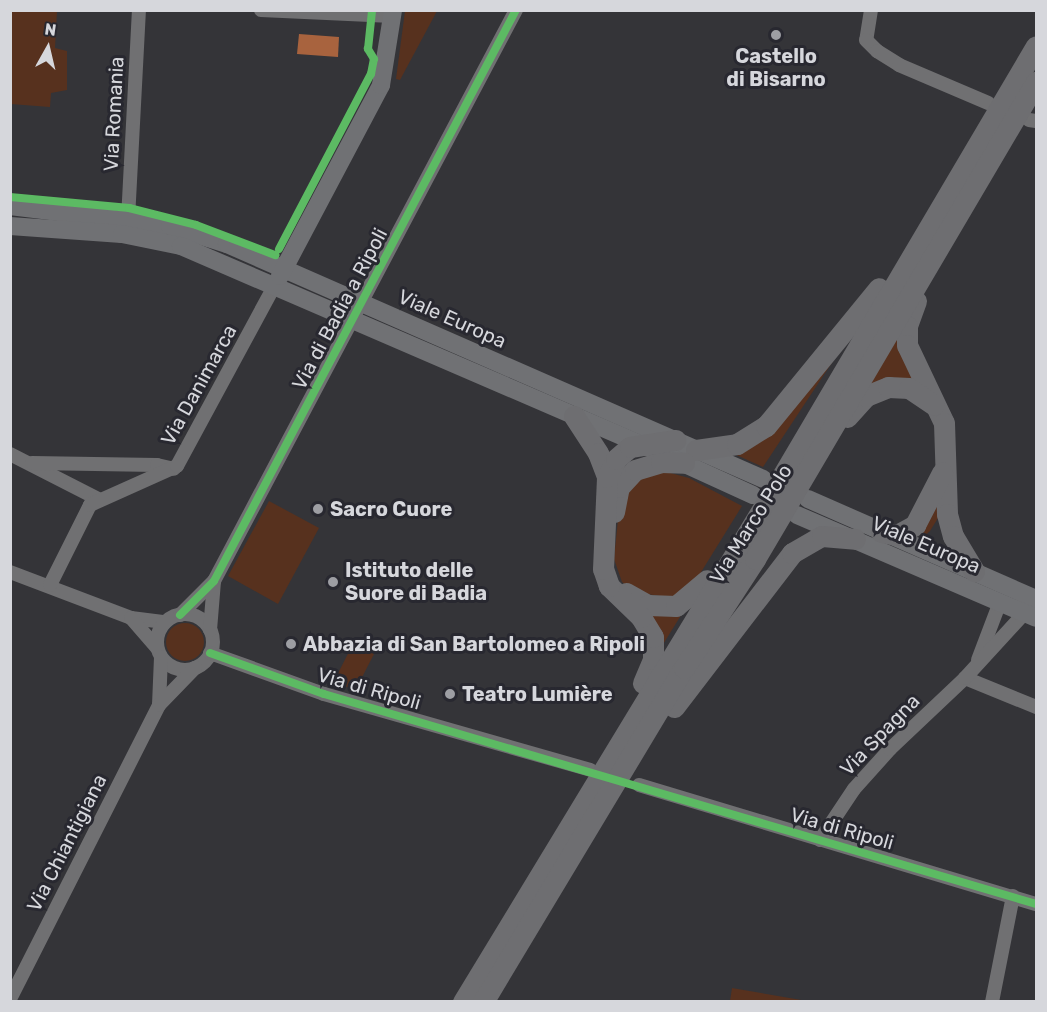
<!DOCTYPE html>
<html>
<head>
<meta charset="utf-8">
<style>
  body { margin:0 }
  #map { position:relative; width:1047px; height:1012px; overflow:hidden; background:#343438; font-family:Rubik,sans-serif }
  div>[style] { position:absolute }
  .green>* { inset:0; background:#57311e }
  .round { border-radius:50% }
  .water>* { inset:0; background:#a8633e }
  .minor>* { height:14px; margin:-7px; padding:0 7px; transform-origin:7px; border-radius:7px; background:#707072 }
  .minor>.ring { margin:-7px; padding:0; box-sizing:content-box; background:none; border:14px solid #707072; border-radius:50% }
  .major>* { height:18px; margin:-9px; padding:0 9px; transform-origin:9px; border-radius:9px; background:#707174 }
  .highway>* { height:21px; margin:-10.5px; padding:0 10.5px; transform-origin:10.5px; border-radius:10.5px; background:#6e6e71 }
  .cycleway>* { height:8px; margin:-4px; padding:0 4px; transform-origin:4px; border-radius:4px; background:#5cba63 }
  .dots>* { width:16px; height:16px; translate:-50% -50%; box-sizing:border-box; border:3px solid #282830; border-radius:50% }
  span { translate:-50% -50%; white-space:nowrap; text-align:center; line-height:1.15; -webkit-text-stroke:6px #282830; paint-order:stroke }
  .poi-label { font-size:20px; color:#d6d7dc; font-weight:700 }
  .left { translate:0 -50%; text-align:left }
  .street-label { font-size:20px; color:#d6d7dc }
  .frame { position:absolute; inset:0; border:12px solid #d6d7dc; pointer-events:none }
  .north { position:absolute; left:18px; top:18px; width:60px; height:60px; -webkit-text-stroke:4px #282830; paint-order:stroke; rotate:8deg; font-size:16px; font-weight:700; line-height:24px; text-align:center; color:#d6d7dc }
  .north::after { content:''; display:block; margin:auto; width:21px; height:27px; background:#d6d7dc; clip-path:polygon(50% 0,100% 100%,50% 72%,0 100%) }
</style>
</head>
<body>
<div id="map">
  <div class="green">
    <i style="clip-path:polygon(10px 11px,57px 11px,55px 48px,67px 51px,67px 90px,51px 93px,50px 107px,11px 104px)"></i>
    <i style="clip-path:polygon(405px 11px,437px 11px,400px 80px,396px 79px)"></i>
    <i style="clip-path:polygon(899px 331px,917px 383px,868px 384px)"></i>
    <i style="clip-path:polygon(835px 358px,763px 467px,732px 453px)"></i>
    <i style="clip-path:polygon(663px 471px,689px 478px,742px 506px,690px 590px,679px 599px,634px 592px,622px 582px,614px 559px,620px 500px,637px 478px)"></i>
    <i style="clip-path:polygon(939px 499px,938px 518px,930px 531px,923px 537px,912px 531px)"></i>
    <i style="clip-path:polygon(269px 501px,319px 528px,278px 604px,228px 576px)"></i>
    <i style="clip-path:polygon(645px 611px,683px 612px,662px 646px)"></i>
    <i class="round" style="left:166px;top:623px;width:38px;height:38px"></i>
    <i style="clip-path:polygon(353px 644px,374px 654px,355px 691px,334px 681px)"></i>
    <i style="clip-path:polygon(732px 988px,807px 1001px,730px 1001px)"></i>
  </div>
  <div class="water">
    <i style="clip-path:polygon(299px 34px,339px 37px,338px 57px,297px 54px)"></i>
  </div>
  <div class="minor">
    <i style="left:261px;top:10px;width:131px;rotate:2.6deg"></i>
    <i style="left:871px;top:10px;width:30px;rotate:99deg"></i>
    <i style="left:866px;top:40px;width:16px;rotate:45deg"></i>
    <i style="left:877px;top:51px;width:26px;rotate:32deg"></i>
    <i style="left:899px;top:65px;width:97px;rotate:23.1deg"></i>
    <i style="left:1029px;top:120px;width:7px;rotate:8deg"></i>
    <i style="left:128px;top:219px;width:209px;rotate:-87deg"></i>
    <i style="left:10px;top:454px;width:99px;rotate:27.1deg"></i>
    <i style="left:32px;top:463px;width:125px;rotate:0.9deg"></i>
    <i style="left:157px;top:465px;width:17px;rotate:13deg"></i>
    <i style="left:10px;top:572px;width:129px;rotate:20.8deg"></i>
    <i style="left:131px;top:618px;width:34px;rotate:7deg"></i>
    <i style="left:50px;top:585px;width:89px;rotate:-63.4deg"></i>
    <i style="left:90px;top:505px;width:95px;rotate:-24.1deg"></i>
    <i style="left:177px;top:466px;width:206px;rotate:-61.6deg"></i>
    <i class="ring" style="left:157px;top:614px;width:42px;height:42px"></i>
    <i style="left:180px;top:615px;width:48px;rotate:-45deg"></i>
    <i style="left:214px;top:581px;width:646px;rotate:-62.13deg"></i>
    <i style="left:131px;top:618px;width:40px;rotate:49deg"></i>
    <i style="left:210px;top:630px;width:49px;rotate:-85.3deg"></i>
    <i style="left:210px;top:653px;width:121px;rotate:19.8deg"></i>
    <i style="left:324px;top:694px;width:277px;rotate:15.9deg"></i>
    <i style="left:978px;top:660px;width:62px;rotate:-69.2deg"></i>
    <i style="left:965px;top:678px;width:77px;rotate:22.2deg"></i>
    <i style="left:159px;top:705px;width:48px;rotate:-87.6deg"></i>
    <i style="left:639px;top:785px;width:414px;rotate:16.7deg"></i>
    <i style="left:820px;top:840px;width:61px;rotate:-56.3deg"></i>
    <i style="left:854px;top:789px;width:54px;rotate:-48deg"></i>
    <i style="left:890px;top:749px;width:103px;rotate:-43.4deg"></i>
    <i style="left:965px;top:678px;width:98px;rotate:-47.5deg"></i>
    <i style="left:10px;top:999px;width:330px;rotate:-63.1deg"></i>
    <i style="left:159px;top:705px;width:52px;rotate:-45.8deg"></i>
    <i style="left:992px;top:1002px;width:108px;rotate:-78.8deg"></i>
  </div>
  <div class="major">
    <i style="left:10px;top:206px;width:161px;rotate:7.1deg"></i>
    <i style="left:170px;top:226px;width:60px;rotate:17.5deg"></i>
    <i style="left:227px;top:244px;width:585px;rotate:23.67deg"></i>
    <i style="left:10px;top:226px;width:112px;rotate:4.1deg"></i>
    <i style="left:122px;top:234px;width:60px;rotate:11.5deg"></i>
    <i style="left:181px;top:246px;width:508px;rotate:23.33deg"></i>
    <i style="left:280px;top:276px;width:216px;rotate:-62.1deg"></i>
    <i style="left:381px;top:85px;width:76px;rotate:-80.9deg"></i>
    <i style="left:672px;top:458px;width:89px;rotate:24.6deg"></i>
    <i style="left:808px;top:499px;width:249px;rotate:23.7deg"></i>
    <i style="left:797px;top:515px;width:260px;rotate:23.3deg"></i>
  </div>
  <div class="highway">
    <i style="left:916px;top:301px;width:27px;rotate:110deg"></i>
    <i style="left:907px;top:326px;width:19px;rotate:90deg"></i>
    <i style="left:907px;top:345px;width:86px;rotate:64.6deg"></i>
    <i style="left:944px;top:423px;width:91px;rotate:88.1deg"></i>
    <i style="left:947px;top:514px;width:23px;rotate:75deg"></i>
    <i style="left:953px;top:536px;width:41px;rotate:59deg"></i>
    <i style="left:574px;top:416px;width:44px;rotate:57deg"></i>
    <i style="left:598px;top:453px;width:26px;rotate:69deg"></i>
    <i style="left:847px;top:417px;width:28px;rotate:-48deg"></i>
    <i style="left:866px;top:396px;width:24px;rotate:-22deg"></i>
    <i style="left:888px;top:387px;width:21px;rotate:3deg"></i>
    <i style="left:909px;top:388px;width:30px;rotate:34deg"></i>
    <i style="left:696px;top:450px;width:41px;rotate:-8.3deg"></i>
    <i style="left:737px;top:444px;width:34px;rotate:-32deg"></i>
    <i style="left:766px;top:426px;width:178px;rotate:-50.7deg"></i>
    <i style="left:614px;top:512px;width:25px;rotate:-79deg"></i>
    <i style="left:619px;top:487px;width:23px;rotate:-47deg"></i>
    <i style="left:635px;top:470px;width:27px;rotate:-17deg"></i>
    <i style="left:661px;top:462px;width:23px;rotate:2deg"></i>
    <i style="left:881px;top:532px;width:16px;rotate:11deg"></i>
    <i style="left:897px;top:535px;width:21px;rotate:-29deg"></i>
    <i style="left:915px;top:525px;width:59px;rotate:-62.6deg"></i>
    <i style="left:626px;top:593px;width:25px;rotate:29deg"></i>
    <i style="left:648px;top:605px;width:28px;rotate:2deg"></i>
    <i style="left:676px;top:606px;width:40px;rotate:-40deg"></i>
    <i style="left:643px;top:683px;width:26px;rotate:-67deg"></i>
    <i style="left:653px;top:659px;width:22px;rotate:-90deg"></i>
    <i style="left:653px;top:637px;width:23px;rotate:-121deg"></i>
    <i style="left:641px;top:617px;width:45px;rotate:-135.9deg"></i>
    <i style="left:609px;top:586px;width:18px;rotate:-109deg"></i>
    <i style="left:603px;top:569px;width:92px;rotate:-87.5deg"></i>
    <i style="left:607px;top:477px;width:20px;rotate:-63deg"></i>
    <i style="left:616px;top:459px;width:18px;rotate:-41deg"></i>
    <i style="left:630px;top:447px;width:46px;rotate:-8.8deg"></i>
    <i style="left:674px;top:707px;width:194px;rotate:-52.5deg"></i>
    <i style="left:792px;top:553px;width:34px;rotate:-30deg"></i>
    <i style="left:822px;top:536px;width:33px;rotate:5deg"></i>
    <i style="left:463px;top:1002px;width:607px;rotate:-58.74deg"></i>
    <i style="left:778px;top:483px;width:507px;rotate:-59.44deg"></i>
    <i style="left:483px;top:1002px;width:390px;rotate:-59deg"></i>
    <i style="left:684px;top:668px;width:130px;rotate:-56.9deg"></i>
    <i style="left:755px;top:559px;width:554px;rotate:-59.5deg"></i>
  </div>
  <div class="cycleway">
    <i style="left:10px;top:197px;width:120px;rotate:5.3deg"></i>
    <i style="left:129px;top:208px;width:69px;rotate:14.2deg"></i>
    <i style="left:196px;top:225px;width:85px;rotate:20.8deg"></i>
    <i style="left:279px;top:249px;width:198px;rotate:-62.3deg"></i>
    <i style="left:371px;top:74px;width:15px;rotate:-79deg"></i>
    <i style="left:374px;top:59px;width:12px;rotate:-121deg"></i>
    <i style="left:368px;top:49px;width:39px;rotate:-84deg"></i>
    <i style="left:180px;top:615px;width:48px;rotate:-45deg"></i>
    <i style="left:214px;top:581px;width:646px;rotate:-62.13deg"></i>
    <i style="left:210px;top:653px;width:121px;rotate:19.8deg"></i>
    <i style="left:324px;top:694px;width:742px;rotate:16.43deg"></i>
  </div>
  <div class="dots">
    <i style="left:776px;top:35px;background:#9d9ea3"></i>
    <i style="left:318px;top:509px;background:#9d9ea3"></i>
    <i style="left:333px;top:582px;background:#9d9ea3"></i>
    <i style="left:291px;top:644px;background:#9d9ea3"></i>
    <i style="left:450px;top:694px;background:#9d9ea3"></i>
  </div>
  <div class="poi-label">
    <span style="left:776px;top:68px">Castello<br>di Bisarno</span>
    <span class="left" style="left:330px;top:509px">Sacro Cuore</span>
    <span class="left" style="left:345px;top:582px">Istituto delle<br>Suore di Badia</span>
    <span class="left" style="left:303px;top:644px">Abbazia di San Bartolomeo a Ripoli</span>
    <span class="left" style="left:462px;top:694px">Teatro Lumière</span>
  </div>
  <div class="street-label">
    <span style="left:114px;top:114px;rotate:-87deg">Via Romania</span>
    <span style="left:340px;top:309px;rotate:-62deg">Via di Badia a Ripoli</span>
    <span style="left:452px;top:319px;rotate:24deg">Viale Europa</span>
    <span style="left:199px;top:385px;rotate:-61deg">Via Danimarca</span>
    <span style="left:751px;top:524px;rotate:-58deg">Via Marco Polo</span>
    <span style="left:926px;top:545px;rotate:23deg">Viale Europa</span>
    <span style="left:369px;top:689px;rotate:16deg">Via di Ripoli</span>
    <span style="left:880px;top:735px;rotate:-46deg">Via Spagna</span>
    <span style="left:842px;top:829px;rotate:16deg">Via di Ripoli</span>
    <span style="left:67px;top:843px;rotate:-63deg">Via Chiantigiana</span>
  </div>
  <div class="frame"></div>
  <div class="north">N</div>
</div>
</body>
</html>
